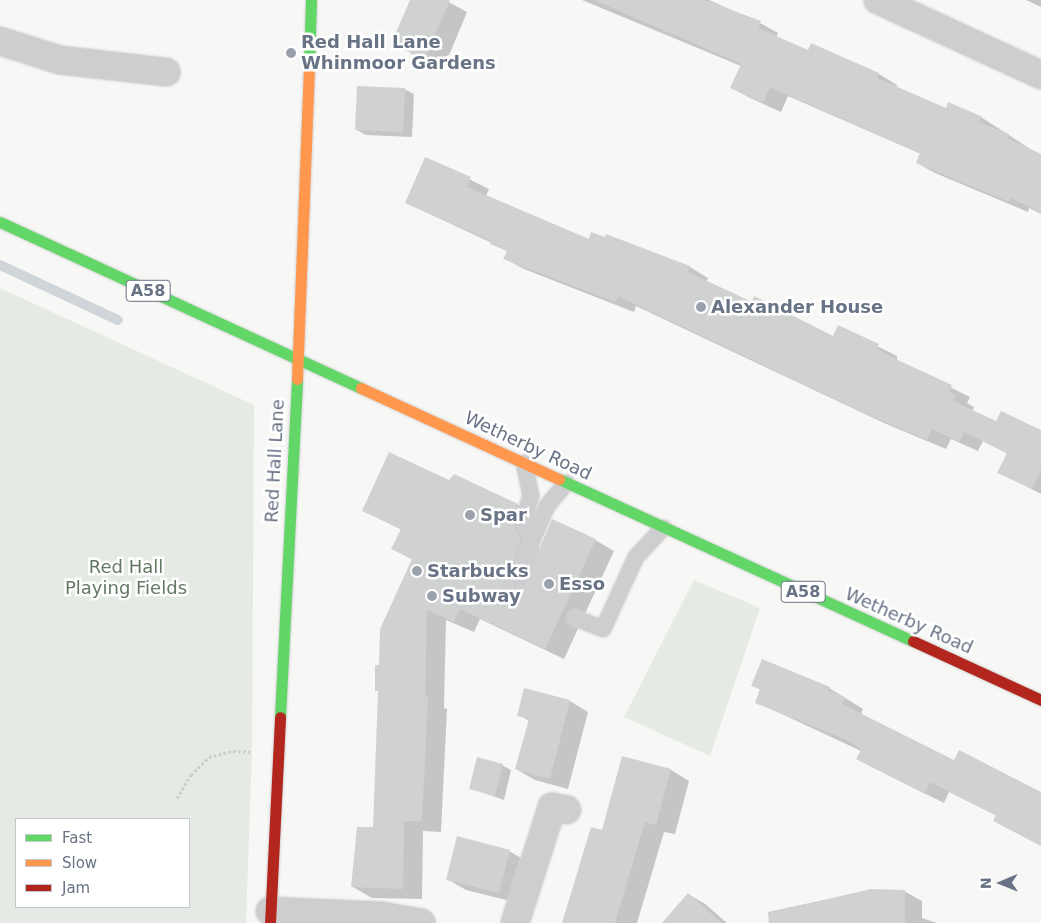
<!DOCTYPE html>
<html>
<head>
<meta charset="utf-8">
<style>
  body { margin:0 }
  #map { position:relative; width:1041px; height:923px; overflow:hidden; background:#f7f7f6; font-family:"DejaVu Sans",sans-serif }
  div>[style] { position:absolute }
  .green>* { inset:0; background:#e6eae5 }
  .shadow>* { inset:0; background:#0003 }
  .stream>* { height:10px; margin:-5px; padding:0 5px; transform-origin:5px; border-radius:5px; background:#d0d5d9 }
  .building>* { inset:0; background:#d0d2d2 }
  .path>* { height:3px; margin-top:-1.5px; transform-origin:0; background:repeating-linear-gradient(90deg,#ccc 0 2.5px,transparent 0 5px) }
  .roads { filter:drop-shadow(0 0 1px #d3d3d4) drop-shadow(0 0 1px #d3d3d4) }
  .lane>* { height:16px; margin:-8px; padding:0 8px; transform-origin:8px; border-radius:8px; background:#cdced0 }
  .street>* { height:28px; margin:-14px; padding:0 14px; transform-origin:14px; border-radius:14px; background:#cdced0 }
  .fast>* { height:11px; margin:-5.5px; padding:0 5.5px; transform-origin:5.5px; border-radius:5.5px; background:#63d668 }
  .slow>* { height:11px; margin:-5.5px; padding:0 5.5px; transform-origin:5.5px; border-radius:5.5px; background:#ff974d }
  .jam>* { height:11px; margin:-5.5px; padding:0 5.5px; transform-origin:5.5px; border-radius:5.5px; background:#b3261e }
  .dots>* { width:14px; height:14px; translate:-50% -50%; box-sizing:border-box; border:2px solid #fff; border-radius:50% }
  span { translate:-50% -50%; white-space:nowrap; text-align:center; line-height:1.15; -webkit-text-stroke:5px #fff; paint-order:stroke }
  .shield-label span { padding:1px 4px; background:#fff; border:1px solid; border-radius:4px; -webkit-text-stroke-width:0 }
  .shield-label { font-size:16px; color:#687385; font-weight:700 }
  .poi-label { font-size:18px; color:#687385; font-weight:700 }
  .left { translate:0 -50%; text-align:left }
  .street-label { font-size:18px; color:#687385 }
  .park-label { font-size:18px; color:#637863 }
  .legend { position:absolute; left:15px; top:818px; width:175px; height:90px; box-sizing:border-box; background:#fff; border:1px solid #c3c7ce; margin:0; padding:6px 9px; list-style:none; font-size:15px; color:#687385 }
  .legend li { display:flex; align-items:center; gap:10px; height:25px }
  .legend b { width:25px; border:1px solid #c3c7ce }
  .north { position:absolute; left:976px; top:858px; width:50px; height:50px; -webkit-text-stroke:4px #fff; paint-order:stroke; rotate:269deg; font-size:14px; font-weight:700; line-height:20px; text-align:center; color:#687385 }
  .north::after { content:''; display:block; margin:auto; width:18px; height:22px; background:#687385; clip-path:polygon(50% 0,100% 100%,50% 72%,0 100%) }
</style>
</head>
<body>
<div id="map">
  <div class="green">
    <i style="clip-path:polygon(evenodd,0 288px,254px 405px,252px 752px,246px 923px,0 923px,0 288px,189px 819px,189px 907px,16px 907px,16px 819px,189px 819px)"></i>
    <i style="clip-path:polygon(694px 580px,760px 608px,710px 756px,624px 717px)"></i>
  </div>
  <div class="shadow">
    <i style="clip-path:polygon(evenodd,412px 0,445px 0,467px 12px,445px 65px,436px 65px,393px 44px,412px 0,411px 51px,422px 56px,421px 58px,411px 54px,411px 51px)"></i>
    <i style="clip-path:polygon(582px 0,709px 0,760px 23px,778px 33px,776px 37px,809px 52px,812px 45px,879px 74px,897px 85px,896px 88px,947px 110px,949px 104px,981px 117px,1041px 156px,1041px 214px,1029px 208px,1028px 212px,935px 173px,917px 163px,921px 154px,788px 96px,781px 112px,750px 98px,732px 88px,741px 66px)"></i>
    <i style="clip-path:polygon(1026px 0,1041px 0,1041px 7px)"></i>
    <i style="clip-path:polygon(404px 89px,414px 94px,412px 137px,366px 135px,357px 130px)"></i>
    <i style="clip-path:polygon(426px 158px,489px 189px,486px 196px,589px 240px,606px 239px,607px 235px,690px 267px,708px 278px,706px 282px,834px 338px,839px 327px,897px 356px,897px 361px,970px 397px,967px 403px,974px 407px,972px 411px,997px 423px,1041px 431px,1041px 494px,999px 472px,1008px 454px,983px 441px,978px 451px,951px 439px,946px 449px,884px 423px,636px 306px,634px 312px,524px 269px,505px 259px,508px 252px,492px 243px,406px 203px)"></i>
    <i style="clip-path:polygon(449px 482px,518px 505px,537px 516px,533px 534px,540px 551px,595px 540px,614px 551px,564px 659px,480px 619px,474px 632px,446px 620px,444px 708px,447px 709px,441px 832px,423px 831px,422px 899px,372px 898px,353px 887px,374px 829px,380px 692px,376px 690px,380px 666px,413px 560px,393px 549px,402px 530px,364px 511px)"></i>
    <i style="clip-path:polygon(753px 685px,829px 688px,863px 709px,861px 715px,955px 762px,960px 751px,1041px 793px,1041px 845px,997px 816px,949px 792px,944px 803px,876px 769px,857px 759px,861px 751px,756px 702px,761px 690px)"></i>
    <i style="clip-path:polygon(525px 690px,570px 701px,588px 712px,568px 789px,535px 780px,516px 769px,529px 721px,519px 715px)"></i>
    <i style="clip-path:polygon(502px 765px,511px 770px,504px 800px,470px 788px)"></i>
    <i style="clip-path:polygon(671px 770px,689px 781px,675px 834px,664px 832px,637px 923px,564px 923px)"></i>
    <i style="clip-path:polygon(509px 851px,528px 862px,518px 903px,466px 890px,447px 879px)"></i>
    <i style="clip-path:polygon(871px 890px,904px 891px,922px 901px,922px 918px,937px 923px,774px 923px,768px 912px)"></i>
    <i style="clip-path:polygon(688px 894px,705px 904px,727px 923px,682px 923px)"></i>
  </div>
  <div class="stream">
    <i style="left:0;top:265px;width:130px;rotate:25deg"></i>
  </div>
  <div class="building">
    <i style="clip-path:polygon(410px 0,450px 0,426px 55px,416px 55px,391px 44px)"></i>
    <i style="clip-path:polygon(594px 0,705px 0,761px 21px,758px 28px,808px 50px,811px 43px,879px 73px,877px 78px,946px 108px,948px 102px,981px 116px,979px 122px,1009px 134px,1007px 138px,1041px 154px,1041px 213px,1011px 198px,1009px 202px,916px 163px,920px 153px,770px 87px,763px 103px,730px 88px,741px 64px)"></i>
    <i style="clip-path:polygon(357px 86px,405px 88px,403px 132px,355px 130px)"></i>
    <i style="clip-path:polygon(425px 157px,471px 177px,467px 187px,589px 239px,591px 232px,605px 237px,606px 234px,690px 266px,688px 272px,752px 302px,754px 296px,833px 336px,838px 325px,879px 344px,877px 348px,889px 356px,952px 385px,949px 392px,956px 395px,953px 401px,996px 421px,1001px 411px,1041px 430px,1041px 469px,1032px 489px,997px 473px,1007px 453px,964px 432px,959px 442px,932px 429px,927px 440px,864px 413px,618px 296px,615px 302px,503px 259px,507px 251px,490px 244px,491px 241px,405px 203px)"></i>
    <i style="clip-path:polygon(389px 452px,449px 480px,454px 474px,518px 504px,514px 522px,521px 541px,501px 589px,502px 598px,507px 601px,516px 600px,519px 596px,552px 519px,596px 539px,545px 649px,460px 609px,454px 622px,427px 610px,425px 697px,428px 697px,422px 821px,404px 821px,403px 889px,351px 887px,357px 827px,373px 827px,378px 691px,375px 691px,375px 665px,379px 665px,380px 629px,412px 559px,391px 549px,401px 529px,362px 511px)"></i>
    <i style="clip-path:polygon(762px 659px,830px 687px,828px 691px,845px 697px,842px 704px,954px 760px,959px 750px,1041px 792px,1041px 846px,993px 821px,996px 815px,930px 782px,925px 794px,856px 759px,861px 750px,849px 741px,755px 703px,760px 689px,751px 686px)"></i>
    <i style="clip-path:polygon(524px 688px,570px 700px,550px 779px,515px 769px,529px 719px,517px 716px)"></i>
    <i style="clip-path:polygon(622px 756px,671px 769px,656px 825px,645px 822px,615px 923px,562px 923px,591px 827px,602px 830px)"></i>
    <i style="clip-path:polygon(477px 757px,503px 764px,495px 796px,469px 789px)"></i>
    <i style="clip-path:polygon(457px 836px,510px 850px,499px 893px,446px 880px)"></i>
    <i style="clip-path:polygon(871px 889px,905px 890px,905px 923px,769px 923px,768px 913px)"></i>
    <i style="clip-path:polygon(688px 893px,722px 923px,662px 923px)"></i>
  </div>
  <div class="path">
    <i style="left:177px;top:798px;width:27px;rotate:-59deg"></i>
    <i style="left:191px;top:775px;width:25px;rotate:-45deg"></i>
    <i style="left:209px;top:757px;width:25px;rotate:-14deg"></i>
    <i style="left:233px;top:751px;width:17px;rotate:3deg"></i>
  </div>
  <div class="roads">
    <div class="lane">
      <i style="left:524px;top:463px;width:33px;rotate:78deg"></i>
      <i style="left:531px;top:495px;width:25px;rotate:106deg"></i>
      <i style="left:524px;top:519px;width:23px;rotate:70deg"></i>
      <i style="left:510px;top:592px;width:94px;rotate:-66.7deg"></i>
      <i style="left:547px;top:506px;width:30px;rotate:-50deg"></i>
      <i style="left:575px;top:618px;width:30px;rotate:21deg"></i>
      <i style="left:603px;top:629px;width:79px;rotate:-65.4deg"></i>
      <i style="left:636px;top:557px;width:40px;rotate:-47deg"></i>
    </div>
    <div class="street">
      <i style="left:878px;top:0;width:179px;rotate:24.7deg"></i>
      <i style="left:0;top:41px;width:63px;rotate:17.6deg"></i>
      <i style="left:60px;top:60px;width:107px;rotate:6.5deg"></i>
      <i style="left:270px;top:911px;width:112px;rotate:2.6deg"></i>
      <i style="left:382px;top:916px;width:40px;rotate:10deg"></i>
      <i style="left:515px;top:923px;width:122px;rotate:-72.3deg"></i>
      <i style="left:552px;top:807px;width:15px;rotate:11deg"></i>
    </div>
    <div class="fast">
      <i style="left:309px;top:65px;width:65px;rotate:-88.2deg"></i>
      <i style="left:0;top:222px;width:397px;rotate:24.7deg"></i>
      <i style="left:559px;top:479px;width:389px;rotate:24.6deg"></i>
      <i style="left:280px;top:717px;width:338px;rotate:-87.1deg"></i>
    </div>
    <div class="slow">
      <i style="left:297px;top:379px;width:314px;rotate:-87.8deg"></i>
      <i style="left:361px;top:388px;width:218px;rotate:24.7deg"></i>
    </div>
    <div class="jam">
      <i style="left:913px;top:641px;width:141px;rotate:24.7deg"></i>
      <i style="left:270px;top:923px;width:206px;rotate:-87.2deg"></i>
    </div>
  </div>
  <div class="dots">
    <i style="left:291px;top:53px;background:#9aa1ad"></i>
    <i style="left:701px;top:307px;background:#9aa1ad"></i>
    <i style="left:470px;top:515px;background:#9aa1ad"></i>
    <i style="left:417px;top:571px;background:#9aa1ad"></i>
    <i style="left:549px;top:584px;background:#9aa1ad"></i>
    <i style="left:432px;top:596px;background:#9aa1ad"></i>
  </div>
  <div class="shield-label">
    <span style="left:148px;top:291px">A58</span>
    <span style="left:803px;top:592px">A58</span>
  </div>
  <div class="poi-label">
    <span class="left" style="left:301px;top:53px">Red Hall Lane<br>Whinmoor Gardens</span>
    <span class="left" style="left:711px;top:307px">Alexander House</span>
    <span class="left" style="left:480px;top:515px">Spar</span>
    <span class="left" style="left:427px;top:571px">Starbucks</span>
    <span class="left" style="left:559px;top:584px">Esso</span>
    <span class="left" style="left:442px;top:596px">Subway</span>
  </div>
  <div class="street-label">
    <span style="left:528px;top:446px;rotate:25deg">Wetherby Road</span>
    <span style="left:275px;top:461px;rotate:-87deg">Red Hall Lane</span>
    <span style="left:909px;top:621px;rotate:24deg">Wetherby Road</span>
  </div>
  <div class="park-label">
    <span style="left:126px;top:578px">Red Hall<br>Playing Fields</span>
  </div>
  <ul class="legend">
  <li><b style="height:6px;background:#63d668"></b>Fast</li>
  <li><b style="height:6px;background:#ff974d"></b>Slow</li>
  <li><b style="height:6px;background:#b3261e"></b>Jam</li>
  </ul>
  <div class="north">N</div>
</div>
</body>
</html>
